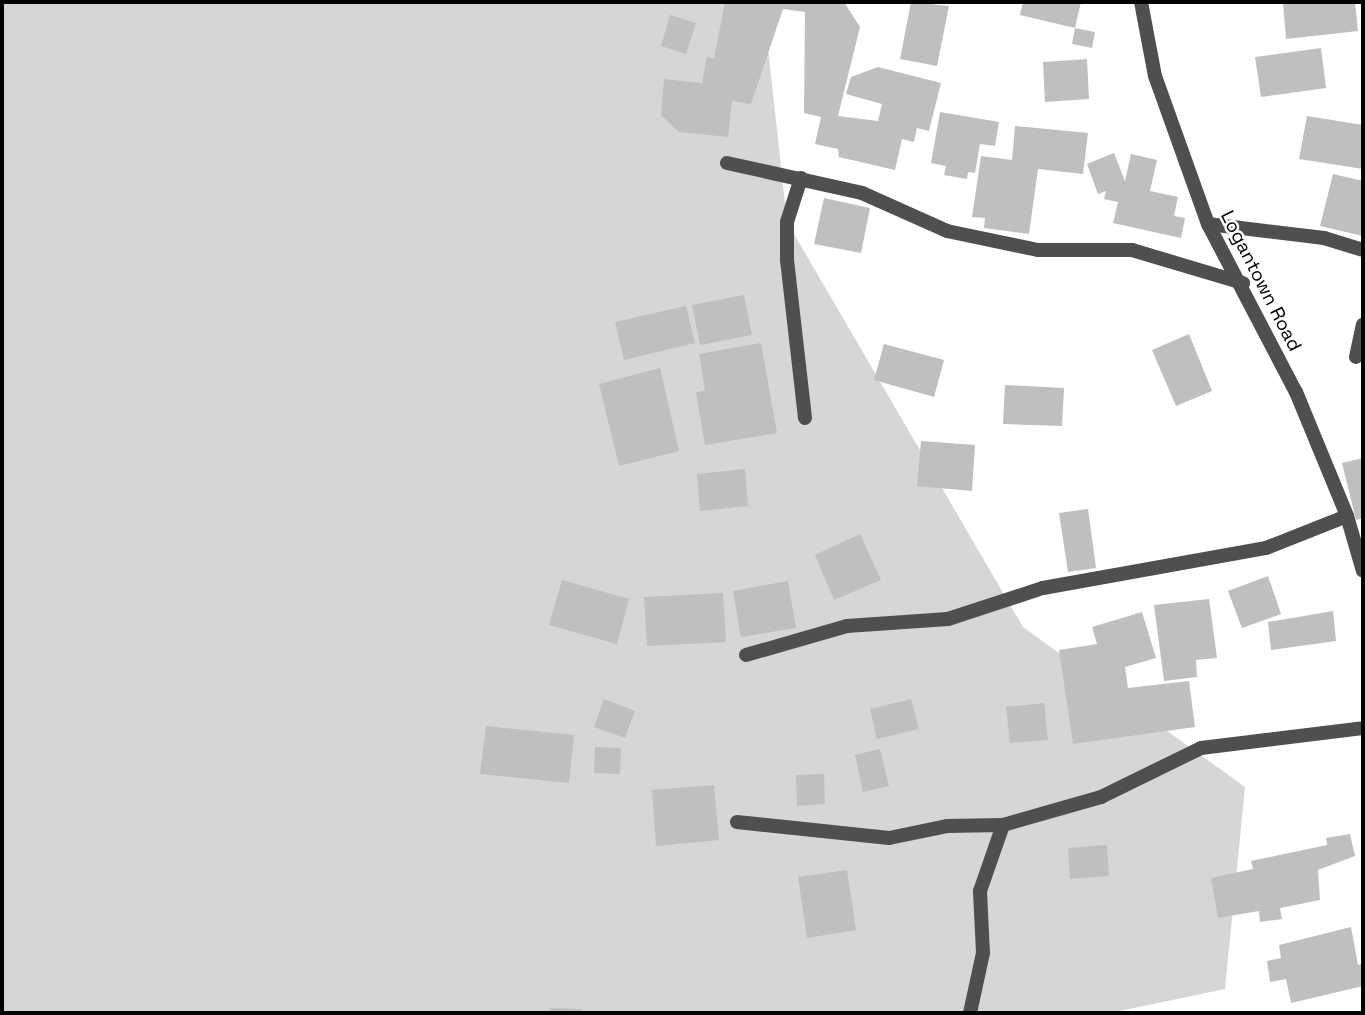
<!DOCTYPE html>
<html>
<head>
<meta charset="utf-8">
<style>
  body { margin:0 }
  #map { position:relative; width:1365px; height:1015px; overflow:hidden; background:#fff; font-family:"Space Grotesk",sans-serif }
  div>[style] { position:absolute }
  .green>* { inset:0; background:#d6d6d6 }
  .building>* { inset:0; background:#bfbfbf }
  .minor>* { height:14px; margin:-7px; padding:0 7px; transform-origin:7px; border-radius:7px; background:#4f4f4f }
  .tertiary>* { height:14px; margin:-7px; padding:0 7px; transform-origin:7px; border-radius:7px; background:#4f4f4f }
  span { translate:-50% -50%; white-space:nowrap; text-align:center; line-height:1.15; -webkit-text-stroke:5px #fff; paint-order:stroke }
  .street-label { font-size:19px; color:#000 }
  .frame { position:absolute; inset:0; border:4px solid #000; pointer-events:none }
</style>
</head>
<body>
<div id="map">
  <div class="green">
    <i style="clip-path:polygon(2px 2px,763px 2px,787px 222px,1023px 627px,1245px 787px,1225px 989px,1110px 1013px,2px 1013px)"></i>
  </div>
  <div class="building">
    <i style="clip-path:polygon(725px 2px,844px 2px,860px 27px,838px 116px,878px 121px,882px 104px,846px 94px,851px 77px,878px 67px,941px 83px,929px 131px,917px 128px,914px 142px,902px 139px,895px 170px,839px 157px,838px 149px,815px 144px,821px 117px,804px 113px,805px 12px,783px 9px,751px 104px,732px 101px,728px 137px,679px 132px,661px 115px,664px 79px,702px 83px,707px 57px,714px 59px)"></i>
    <i style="clip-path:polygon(911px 2px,949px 6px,937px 66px,900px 59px)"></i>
    <i style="clip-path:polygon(1023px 2px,1081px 2px,1075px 28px,1020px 15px)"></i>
    <i style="clip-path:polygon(1283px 2px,1355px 2px,1358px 31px,1286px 39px)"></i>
    <i style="clip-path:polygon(670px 15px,696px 23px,686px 54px,661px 46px)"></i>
    <i style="clip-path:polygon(1075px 28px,1095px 32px,1092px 48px,1072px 44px)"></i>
    <i style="clip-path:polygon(1321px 48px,1326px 88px,1261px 97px,1255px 57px)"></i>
    <i style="clip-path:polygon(1087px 59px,1089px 99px,1045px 102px,1043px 62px)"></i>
    <i style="clip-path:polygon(940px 112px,999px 122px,995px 146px,980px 144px,975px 173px,968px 172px,967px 179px,944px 175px,946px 166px,931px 163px)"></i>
    <i style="clip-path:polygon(1307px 116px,1363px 125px,1363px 169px,1299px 159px)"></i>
    <i style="clip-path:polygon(1015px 126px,1088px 133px,1083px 174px,1038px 169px,1029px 234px,984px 228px,985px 218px,972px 217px,981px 156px,1012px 160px)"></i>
    <i style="clip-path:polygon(1114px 153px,1125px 181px,1131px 154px,1157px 160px,1150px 191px,1178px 197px,1174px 216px,1185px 218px,1181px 238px,1113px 223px,1118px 202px,1104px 199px,1106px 191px,1098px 194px,1087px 164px)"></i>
    <i style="clip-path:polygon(1333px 174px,1363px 181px,1363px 236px,1320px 226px)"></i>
    <i style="clip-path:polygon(824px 198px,870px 208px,861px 253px,814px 244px)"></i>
    <i style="clip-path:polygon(744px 295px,752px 335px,700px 345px,692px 305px)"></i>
    <i style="clip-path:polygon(686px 306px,695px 343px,624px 360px,615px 322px)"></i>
    <i style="clip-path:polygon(1189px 334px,1212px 391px,1176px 406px,1152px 350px)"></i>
    <i style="clip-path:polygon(761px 343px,777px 433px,705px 445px,696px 392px,705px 391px,699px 354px)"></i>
    <i style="clip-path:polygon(884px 344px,944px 360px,934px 397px,874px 380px)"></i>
    <i style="clip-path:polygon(660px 368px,679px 451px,619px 466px,599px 384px)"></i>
    <i style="clip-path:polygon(1005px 385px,1064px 388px,1062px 426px,1003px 424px)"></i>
    <i style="clip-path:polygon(921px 441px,975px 445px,972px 491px,917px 486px)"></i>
    <i style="clip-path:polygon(1363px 458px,1363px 518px,1356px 520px,1342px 463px)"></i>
    <i style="clip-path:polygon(745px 469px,748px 506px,700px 511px,697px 474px)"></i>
    <i style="clip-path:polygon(1088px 509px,1096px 568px,1068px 572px,1059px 513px)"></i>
    <i style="clip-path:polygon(860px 534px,881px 580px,834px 600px,815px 555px)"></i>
    <i style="clip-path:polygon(1268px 576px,1281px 614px,1242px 628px,1228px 591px)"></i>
    <i style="clip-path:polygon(562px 580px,629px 599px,617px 644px,549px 625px)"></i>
    <i style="clip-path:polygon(788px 581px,796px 628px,741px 637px,733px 591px)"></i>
    <i style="clip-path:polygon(723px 593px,726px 642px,647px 646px,644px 597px)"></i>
    <i style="clip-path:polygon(1209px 599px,1217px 658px,1196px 660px,1197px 677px,1164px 681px,1154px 605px)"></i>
    <i style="clip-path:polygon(1333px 611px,1336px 641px,1271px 650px,1268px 622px)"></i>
    <i style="clip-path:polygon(1142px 612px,1156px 658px,1125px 667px,1128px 688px,1189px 681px,1195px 727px,1073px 744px,1059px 650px,1097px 644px,1092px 627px)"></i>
    <i style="clip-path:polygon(604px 699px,635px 711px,625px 738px,594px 727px)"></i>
    <i style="clip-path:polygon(911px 699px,919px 729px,877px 739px,870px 709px)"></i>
    <i style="clip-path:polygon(1044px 703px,1048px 740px,1010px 743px,1006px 707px)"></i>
    <i style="clip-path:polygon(486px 726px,574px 735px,569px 783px,480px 774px)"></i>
    <i style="clip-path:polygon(595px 747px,621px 748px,620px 774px,594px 773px)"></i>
    <i style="clip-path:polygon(880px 749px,889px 786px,863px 792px,855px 755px)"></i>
    <i style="clip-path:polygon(824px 774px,825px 804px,797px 806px,796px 775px)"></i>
    <i style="clip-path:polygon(714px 785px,719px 840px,656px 846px,652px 790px)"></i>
    <i style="clip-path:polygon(1350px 834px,1355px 856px,1318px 870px,1320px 900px,1280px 908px,1282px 919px,1260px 922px,1259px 911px,1218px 918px,1211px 878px,1253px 869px,1251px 861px,1327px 845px,1326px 838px)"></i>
    <i style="clip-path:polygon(1107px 845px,1109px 876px,1070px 879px,1068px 848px)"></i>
    <i style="clip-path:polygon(847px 870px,856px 930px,807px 938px,798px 877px)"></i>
    <i style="clip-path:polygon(1351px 927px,1358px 965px,1363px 964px,1363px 986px,1291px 1003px,1286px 979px,1270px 982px,1267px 961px,1281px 958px,1279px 945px)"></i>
    <i style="clip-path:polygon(550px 1008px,582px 1009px,582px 1013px,548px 1013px)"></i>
  </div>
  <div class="minor">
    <i style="left:727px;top:163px;width:138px;rotate:12.5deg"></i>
    <i style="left:862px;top:193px;width:93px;rotate:24.1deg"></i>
    <i style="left:947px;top:231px;width:93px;rotate:11.8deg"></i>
    <i style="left:1038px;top:250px;width:94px"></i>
    <i style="left:1132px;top:250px;width:116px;rotate:16.6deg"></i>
    <i style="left:801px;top:178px;width:46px;rotate:107.7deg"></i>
    <i style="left:787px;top:222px;width:38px;rotate:90deg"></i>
    <i style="left:787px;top:260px;width:159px;rotate:83.5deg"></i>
    <i style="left:1208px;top:224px;width:117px;rotate:6.9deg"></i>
    <i style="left:1324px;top:238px;width:41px;rotate:17.1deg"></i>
    <i style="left:1356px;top:357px;width:33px;rotate:-78deg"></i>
    <i style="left:746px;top:655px;width:105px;rotate:-16deg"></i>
    <i style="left:847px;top:626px;width:101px;rotate:-4deg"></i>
    <i style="left:948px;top:619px;width:100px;rotate:-18.1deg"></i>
    <i style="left:1043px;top:588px;width:227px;rotate:-10.2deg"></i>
    <i style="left:1266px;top:548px;width:87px;rotate:-21.6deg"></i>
    <i style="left:737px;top:822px;width:153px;rotate:6deg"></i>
    <i style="left:889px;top:838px;width:59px;rotate:-11.7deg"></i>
    <i style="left:947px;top:826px;width:56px;rotate:-1deg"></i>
    <i style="left:970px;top:1013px;width:61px;rotate:-77.8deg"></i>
    <i style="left:983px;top:953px;width:62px;rotate:-92.8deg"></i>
    <i style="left:980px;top:891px;width:70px;rotate:-70.8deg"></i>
    <i style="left:1003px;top:825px;width:102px;rotate:-15.9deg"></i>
    <i style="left:1101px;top:797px;width:111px;rotate:-26.1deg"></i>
    <i style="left:1201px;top:748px;width:163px;rotate:-7deg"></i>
  </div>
  <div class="tertiary">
    <i style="left:1141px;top:2px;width:75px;rotate:79.3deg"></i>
    <i style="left:1155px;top:76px;width:157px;rotate:70.3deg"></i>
    <i style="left:1208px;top:224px;width:190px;rotate:62.4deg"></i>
    <i style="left:1296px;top:392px;width:134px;rotate:67.6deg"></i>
    <i style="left:1347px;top:516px;width:57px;rotate:73.8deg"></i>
  </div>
  <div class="street-label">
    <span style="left:1261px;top:281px;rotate:63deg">Logantown Road</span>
  </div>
  <div class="frame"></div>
</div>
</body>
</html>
